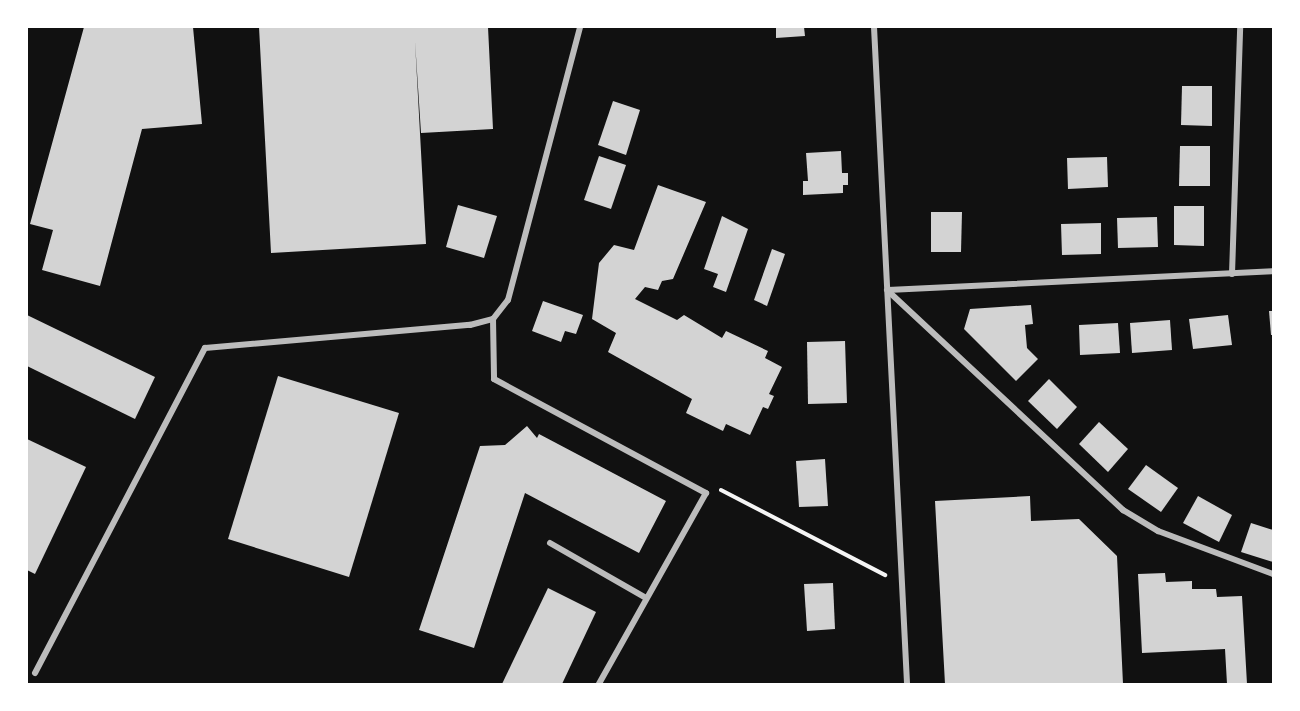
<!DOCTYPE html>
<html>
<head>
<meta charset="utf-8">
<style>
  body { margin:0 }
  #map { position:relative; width:1300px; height:711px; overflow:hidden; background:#111; font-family:"Varela Round",sans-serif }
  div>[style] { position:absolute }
  .building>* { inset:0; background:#d3d3d3 }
  .path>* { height:4px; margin:-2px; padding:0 2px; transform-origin:2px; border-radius:2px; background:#f5f5f5 }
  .minor>* { height:6px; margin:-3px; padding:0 3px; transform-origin:3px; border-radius:3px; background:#bcbcbc }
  span { translate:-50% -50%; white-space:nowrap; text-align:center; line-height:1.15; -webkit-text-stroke:5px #fff; paint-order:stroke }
  .frame { position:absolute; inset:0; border:28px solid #fff; pointer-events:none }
</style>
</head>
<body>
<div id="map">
  <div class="building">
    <i style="clip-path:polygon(84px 27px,193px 27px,202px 124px,142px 129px,100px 286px,42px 270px,53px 230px,30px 224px)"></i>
    <i style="clip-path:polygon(259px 27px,488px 27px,493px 129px,421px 133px,415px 41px,426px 244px,271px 253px)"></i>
    <i style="clip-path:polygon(776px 27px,804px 27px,805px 36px,776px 38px)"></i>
    <i style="clip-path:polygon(1182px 86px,1212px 86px,1212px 126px,1181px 125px)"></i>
    <i style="clip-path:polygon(613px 101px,640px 110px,626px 155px,598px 145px)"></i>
    <i style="clip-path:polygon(1180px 146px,1210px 146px,1210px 186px,1179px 186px)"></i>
    <i style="clip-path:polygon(841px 151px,842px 173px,848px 173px,848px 185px,843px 185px,843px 193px,803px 195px,803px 181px,808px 181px,806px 153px)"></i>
    <i style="clip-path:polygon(599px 156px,626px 165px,611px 209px,584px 200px)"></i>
    <i style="clip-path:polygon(1107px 157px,1108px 187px,1068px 189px,1067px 158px)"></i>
    <i style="clip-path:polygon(658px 185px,706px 202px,673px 279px,662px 281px,658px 290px,645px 287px,635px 299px,677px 320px,684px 315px,722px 338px,726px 331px,768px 351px,765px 358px,782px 367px,769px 394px,774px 396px,768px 409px,763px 407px,750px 435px,726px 424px,723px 431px,686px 413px,692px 399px,608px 352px,616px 333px,592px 319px,599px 263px,614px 245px,634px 250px)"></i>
    <i style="clip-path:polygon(458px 205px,497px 216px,484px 258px,446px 247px)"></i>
    <i style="clip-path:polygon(1174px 206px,1204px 206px,1204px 246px,1174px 245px)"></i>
    <i style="clip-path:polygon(931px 212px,962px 212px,961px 252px,931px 252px)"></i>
    <i style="clip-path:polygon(722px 216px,748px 229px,726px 292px,713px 287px,718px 274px,704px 269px)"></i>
    <i style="clip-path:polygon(1157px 217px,1158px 247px,1118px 248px,1117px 218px)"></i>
    <i style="clip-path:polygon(1101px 223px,1101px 254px,1062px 255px,1061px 224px)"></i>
    <i style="clip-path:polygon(772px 249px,785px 254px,767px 306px,754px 300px)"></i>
    <i style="clip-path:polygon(543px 301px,583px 315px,576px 334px,565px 331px,561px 342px,532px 331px)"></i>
    <i style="clip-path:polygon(1031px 305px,1033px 324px,1025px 325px,1027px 348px,1038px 359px,1016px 381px,964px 329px,970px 309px)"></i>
    <i style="clip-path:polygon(1269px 311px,1273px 311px,1273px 335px,1271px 335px)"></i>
    <i style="clip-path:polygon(27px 315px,155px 377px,135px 419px,27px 366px)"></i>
    <i style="clip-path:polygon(1228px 315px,1232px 345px,1193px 349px,1189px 319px)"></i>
    <i style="clip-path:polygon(1170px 320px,1172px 350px,1132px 353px,1130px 323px)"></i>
    <i style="clip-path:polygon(1118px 323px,1120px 353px,1080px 355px,1079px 325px)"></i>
    <i style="clip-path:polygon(845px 341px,847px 403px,808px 404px,807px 342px)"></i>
    <i style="clip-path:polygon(278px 376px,399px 413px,349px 577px,228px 539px)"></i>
    <i style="clip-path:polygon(1049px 379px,1077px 407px,1057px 429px,1028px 401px)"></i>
    <i style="clip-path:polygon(1099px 422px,1128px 449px,1108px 472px,1079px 444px)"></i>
    <i style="clip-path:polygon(527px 426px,537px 438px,539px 434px,666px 501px,639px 553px,525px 493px,474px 648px,419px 630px,480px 446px,505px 445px)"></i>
    <i style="clip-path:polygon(27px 439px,86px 467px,35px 574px,27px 570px)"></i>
    <i style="clip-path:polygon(825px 459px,828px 506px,799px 507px,796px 461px)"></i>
    <i style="clip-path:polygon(1146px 465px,1178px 488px,1161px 512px,1128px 489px)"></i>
    <i style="clip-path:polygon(1030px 496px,1031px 521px,1079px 519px,1117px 556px,1123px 684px,945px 684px,935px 501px)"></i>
    <i style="clip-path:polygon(1198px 496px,1232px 515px,1219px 542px,1183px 523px)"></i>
    <i style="clip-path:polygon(1251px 523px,1273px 530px,1273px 562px,1241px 552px)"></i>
    <i style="clip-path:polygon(1165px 573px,1166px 582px,1192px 581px,1192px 589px,1216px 589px,1217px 597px,1242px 596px,1247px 684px,1227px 684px,1225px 649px,1142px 653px,1138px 574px)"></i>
    <i style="clip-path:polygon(833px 583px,835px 629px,807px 631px,804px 584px)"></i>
    <i style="clip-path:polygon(548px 588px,596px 612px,562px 684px,502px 684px)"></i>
  </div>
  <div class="path">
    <i style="left:721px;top:490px;width:185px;rotate:27.4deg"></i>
  </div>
  <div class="minor">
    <i style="left:874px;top:27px;width:658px;rotate:87.12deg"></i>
    <i style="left:1232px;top:274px;width:247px;rotate:-88.1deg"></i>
    <i style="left:887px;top:290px;width:323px;rotate:43deg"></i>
    <i style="left:1123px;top:510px;width:41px;rotate:31deg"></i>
    <i style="left:1158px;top:531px;width:123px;rotate:20.5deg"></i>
    <i style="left:888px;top:290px;width:385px;rotate:-2.8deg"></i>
    <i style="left:493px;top:319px;width:60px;rotate:89deg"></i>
    <i style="left:494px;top:379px;width:241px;rotate:28.3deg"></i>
    <i style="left:706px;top:493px;width:219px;rotate:119.3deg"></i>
    <i style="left:550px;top:543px;width:111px;rotate:29.8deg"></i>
    <i style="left:35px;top:673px;width:367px;rotate:-62.4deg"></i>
    <i style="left:205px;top:348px;width:266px;rotate:-5deg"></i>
    <i style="left:470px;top:325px;width:24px;rotate:-15deg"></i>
    <i style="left:493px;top:319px;width:24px;rotate:-52deg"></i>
    <i style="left:508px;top:300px;width:282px;rotate:-75.2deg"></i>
  </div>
  <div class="frame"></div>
</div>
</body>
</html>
